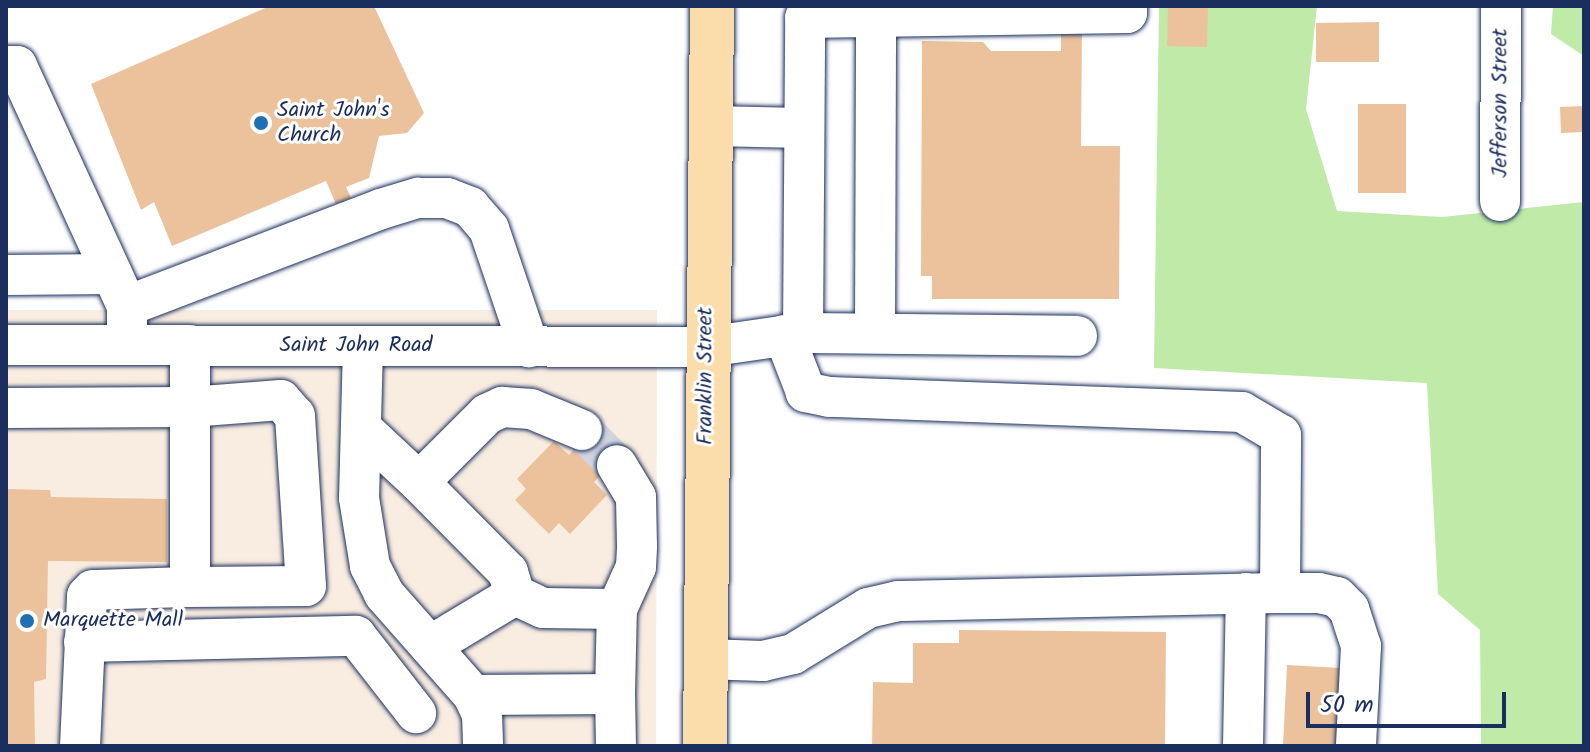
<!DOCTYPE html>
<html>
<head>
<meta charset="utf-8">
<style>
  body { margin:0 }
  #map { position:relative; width:1590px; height:752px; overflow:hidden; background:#fff; font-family:Kalam,sans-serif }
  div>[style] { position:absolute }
  .built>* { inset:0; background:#f9ede1 }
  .green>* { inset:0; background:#bfeaa7 }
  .building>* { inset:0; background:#ecc29c }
  .minor-tunnel>* { height:40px; margin-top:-20px; transform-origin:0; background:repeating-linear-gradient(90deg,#d1d5df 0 40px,transparent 0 60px) }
  .roads { filter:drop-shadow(0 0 2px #1b2f5e) drop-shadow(0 0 2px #1b2f5e) }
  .minor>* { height:40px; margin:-20px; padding:0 20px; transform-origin:20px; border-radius:20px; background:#fff }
  .major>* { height:44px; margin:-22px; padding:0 22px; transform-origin:22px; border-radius:22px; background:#fbddab }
  .dots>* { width:22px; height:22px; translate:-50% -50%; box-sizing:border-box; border:4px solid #fff; border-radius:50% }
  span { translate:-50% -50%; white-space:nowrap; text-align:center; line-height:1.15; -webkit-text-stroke:6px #fff; paint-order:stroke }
  .street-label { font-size:22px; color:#1b2f5e }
  .poi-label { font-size:22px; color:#1b2f5e }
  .left { translate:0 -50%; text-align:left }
  .frame { position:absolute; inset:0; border:8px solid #1b2f5e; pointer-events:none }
  .scale { position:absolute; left:1306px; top:692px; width:200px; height:36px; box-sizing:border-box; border:4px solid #1b2f5e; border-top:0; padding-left:10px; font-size:24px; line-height:28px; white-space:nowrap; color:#1b2f5e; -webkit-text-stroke:6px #fff; paint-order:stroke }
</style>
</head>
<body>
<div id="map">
  <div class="built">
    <i style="clip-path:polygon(6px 310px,657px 310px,656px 746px,6px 746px)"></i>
  </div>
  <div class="green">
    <i style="clip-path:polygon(1159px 6px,1317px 6px,1306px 109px,1337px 211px,1442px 217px,1584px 202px,1584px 746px,1481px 746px,1480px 630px,1438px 594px,1427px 383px,1154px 368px)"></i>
    <i style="clip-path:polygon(1553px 6px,1584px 6px,1584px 56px,1551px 34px)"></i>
  </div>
  <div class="building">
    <i style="clip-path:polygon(270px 6px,374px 6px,424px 113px,407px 133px,379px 136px,369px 178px,346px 187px,351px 198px,336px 204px,326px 181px,172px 246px,154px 202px,141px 210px,91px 84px)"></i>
    <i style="clip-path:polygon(1168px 6px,1208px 6px,1207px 47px,1167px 46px)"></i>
    <i style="clip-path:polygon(1379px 22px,1379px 62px,1316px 62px,1316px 23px)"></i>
    <i style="clip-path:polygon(1061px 28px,1082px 28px,1081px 146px,1120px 146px,1119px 299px,932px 299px,932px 276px,921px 276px,922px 41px,983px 42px,991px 51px,1061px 51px)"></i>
    <i style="clip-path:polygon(1358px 104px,1406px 104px,1406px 193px,1358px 193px)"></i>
    <i style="clip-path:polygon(1584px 106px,1584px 132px,1561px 133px,1560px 107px)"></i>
    <i style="clip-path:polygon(601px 422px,628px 448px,594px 482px,607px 495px,570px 534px,559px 523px,549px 534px,515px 500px,526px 489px,517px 479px,554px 441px,569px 455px)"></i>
    <i style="clip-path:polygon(6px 489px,50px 490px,51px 497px,167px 499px,167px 562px,48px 561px,46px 679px,34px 682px,35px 746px,6px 746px)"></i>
    <i style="clip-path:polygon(959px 630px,1166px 632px,1165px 746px,872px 746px,873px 682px,913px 683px,913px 643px,959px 643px)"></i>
    <i style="clip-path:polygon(1287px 665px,1341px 668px,1338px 746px,1283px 746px)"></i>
  </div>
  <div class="minor-tunnel">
    <i style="left:582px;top:430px;width:49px;rotate:45deg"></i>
  </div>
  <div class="roads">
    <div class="minor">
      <i style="left:6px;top:66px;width:11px"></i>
      <i style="left:17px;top:66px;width:264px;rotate:65.4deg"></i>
      <i style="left:127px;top:306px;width:27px;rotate:90deg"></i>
      <i style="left:710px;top:126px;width:94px;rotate:1.2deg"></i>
      <i style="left:1500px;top:201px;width:195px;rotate:-89.7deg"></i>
      <i style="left:6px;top:275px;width:106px;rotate:-0.5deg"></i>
      <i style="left:127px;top:306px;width:272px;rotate:-20.9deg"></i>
      <i style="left:381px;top:209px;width:39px;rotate:-17deg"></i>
      <i style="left:418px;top:198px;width:29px"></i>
      <i style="left:447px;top:198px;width:25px;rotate:21deg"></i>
      <i style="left:470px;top:207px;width:29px;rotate:49deg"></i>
      <i style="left:489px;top:229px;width:125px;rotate:71.3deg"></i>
      <i style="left:803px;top:333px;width:274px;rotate:0.6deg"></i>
      <i style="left:875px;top:333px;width:316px;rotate:-89.8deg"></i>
      <i style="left:6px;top:345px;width:700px;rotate:0.16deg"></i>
      <i style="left:706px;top:347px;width:98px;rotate:-8.2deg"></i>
      <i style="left:803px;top:333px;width:315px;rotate:-89.6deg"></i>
      <i style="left:805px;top:18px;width:322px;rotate:-0.9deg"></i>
      <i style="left:1127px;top:13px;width:7px;rotate:-90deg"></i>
      <i style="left:363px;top:346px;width:152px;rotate:91.5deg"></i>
      <i style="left:359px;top:498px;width:69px;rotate:80.8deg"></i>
      <i style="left:370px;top:566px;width:31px;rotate:63deg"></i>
      <i style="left:384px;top:594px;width:135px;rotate:48.6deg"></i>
      <i style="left:473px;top:695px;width:21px;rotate:65deg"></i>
      <i style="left:482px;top:714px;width:32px;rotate:88deg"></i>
      <i style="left:6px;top:408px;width:184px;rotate:-0.3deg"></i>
      <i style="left:190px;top:407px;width:91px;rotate:-4.4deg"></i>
      <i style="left:281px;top:400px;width:21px;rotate:49deg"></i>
      <i style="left:295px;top:416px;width:170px;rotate:86.3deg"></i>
      <i style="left:306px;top:586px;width:116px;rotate:179.5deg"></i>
      <i style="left:361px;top:428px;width:79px;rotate:43deg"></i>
      <i style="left:1280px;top:593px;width:39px"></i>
      <i style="left:1319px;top:593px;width:18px;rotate:13deg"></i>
      <i style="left:1337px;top:597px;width:17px;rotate:45deg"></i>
      <i style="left:1349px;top:609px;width:39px;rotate:72deg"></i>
      <i style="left:1361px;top:646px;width:100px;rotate:92.9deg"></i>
      <i style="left:515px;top:595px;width:24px;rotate:-107deg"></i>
      <i style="left:508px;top:572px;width:127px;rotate:-134.7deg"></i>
      <i style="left:419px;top:482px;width:96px;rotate:-45deg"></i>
      <i style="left:487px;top:414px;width:17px;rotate:-25deg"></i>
      <i style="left:502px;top:407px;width:29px;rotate:4deg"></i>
      <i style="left:531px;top:409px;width:55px;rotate:22.4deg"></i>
      <i style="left:84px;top:642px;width:272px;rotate:-1.3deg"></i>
      <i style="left:356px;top:636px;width:98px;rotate:52.1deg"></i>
      <i style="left:430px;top:646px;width:99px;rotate:-31deg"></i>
      <i style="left:515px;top:595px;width:31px;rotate:25deg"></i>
      <i style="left:543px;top:608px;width:74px;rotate:0.8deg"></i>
      <i style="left:705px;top:659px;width:58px;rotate:2deg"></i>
      <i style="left:763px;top:661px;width:31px;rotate:-13deg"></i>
      <i style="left:793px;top:654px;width:88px;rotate:-31.5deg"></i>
      <i style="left:868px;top:608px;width:31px;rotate:-13deg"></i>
      <i style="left:898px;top:601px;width:382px;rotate:-1.2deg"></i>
      <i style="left:1280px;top:593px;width:158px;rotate:-89.6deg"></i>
      <i style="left:1281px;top:435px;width:45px;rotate:-149.5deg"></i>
      <i style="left:1242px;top:412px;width:413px;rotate:-177.9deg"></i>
      <i style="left:829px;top:397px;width:24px;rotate:-168deg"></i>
      <i style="left:806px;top:392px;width:61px;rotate:-111.1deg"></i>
      <i style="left:615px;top:694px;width:52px;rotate:88.9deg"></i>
      <i style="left:473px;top:695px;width:142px;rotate:-0.4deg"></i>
      <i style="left:615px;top:694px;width:85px;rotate:-88.7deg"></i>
      <i style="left:617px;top:609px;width:46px;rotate:-65.7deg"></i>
      <i style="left:636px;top:567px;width:21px;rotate:-87deg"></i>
      <i style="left:637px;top:546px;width:49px;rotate:-91.2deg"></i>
      <i style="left:636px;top:497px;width:37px;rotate:-121deg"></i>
      <i style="left:80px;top:746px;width:150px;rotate:-87.3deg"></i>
      <i style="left:87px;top:596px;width:8px;rotate:-45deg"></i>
      <i style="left:93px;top:590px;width:97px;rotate:-1.8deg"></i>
      <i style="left:190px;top:587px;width:242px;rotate:-90deg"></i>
      <i style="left:1243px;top:746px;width:153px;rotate:-88.9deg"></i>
    </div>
    <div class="major">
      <i style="left:705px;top:746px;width:740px;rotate:-89.46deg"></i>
    </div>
  </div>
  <div class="dots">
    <i style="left:261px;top:123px;background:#1f6fb2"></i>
    <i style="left:27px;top:621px;background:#1f6fb2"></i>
  </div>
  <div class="street-label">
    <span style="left:1501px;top:103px;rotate:-90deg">Jefferson Street</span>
    <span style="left:356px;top:346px">Saint John Road</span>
    <span style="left:706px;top:376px;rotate:-90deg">Franklin Street</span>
  </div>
  <div class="poi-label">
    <span class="left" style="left:277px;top:123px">Saint John's<br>Church</span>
    <span class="left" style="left:43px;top:621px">Marquette Mall</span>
  </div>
  <div class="frame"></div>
  <div class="scale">50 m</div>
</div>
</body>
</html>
